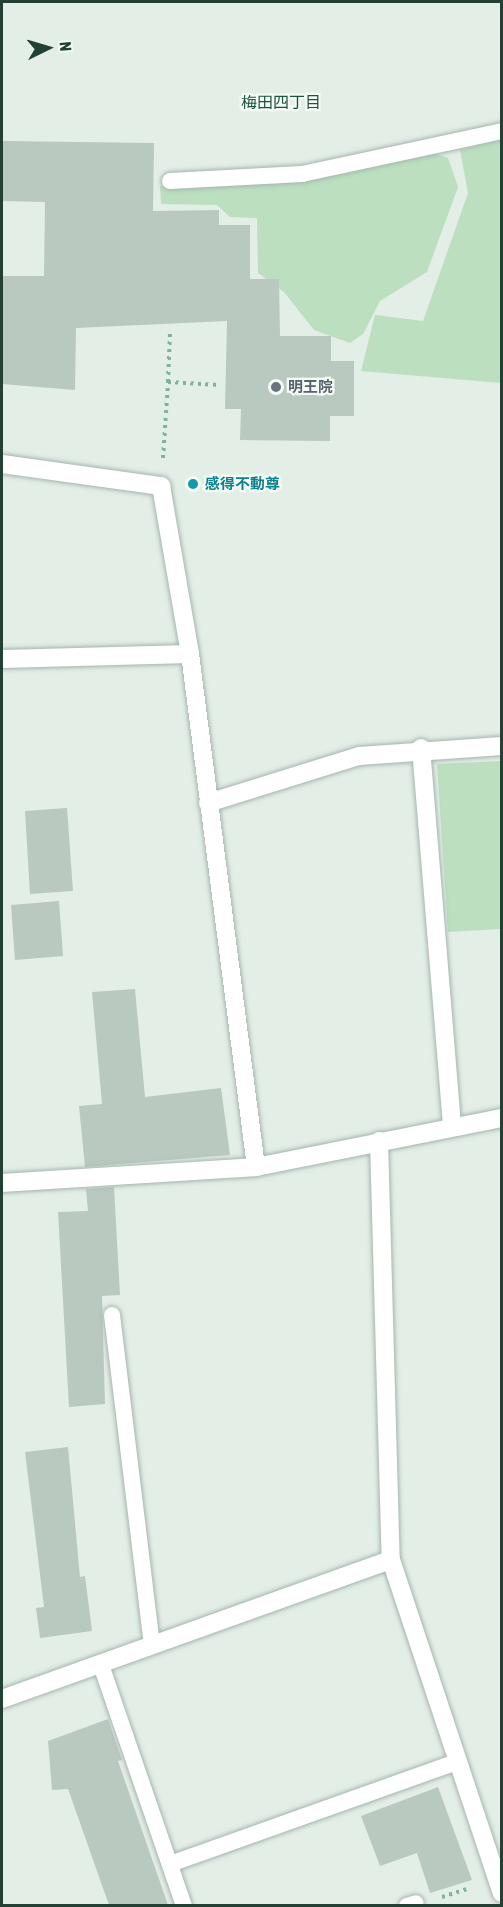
<!DOCTYPE html>
<html>
<head>
<meta charset="utf-8">
<style>
  body { margin:0 }
  #map { position:relative; width:503px; height:1907px; overflow:hidden; background:#e3eee7; font-family:"Asap Condensed","Noto Sans JP",sans-serif }
  div>[style] { position:absolute }
  .green>* { inset:0; background:#bcdfc0 }
  .building>* { inset:0; background:#b9c9c0 }
  .path>* { height:4px; margin-top:-2px; transform-origin:0; background:repeating-linear-gradient(90deg,#83b29c 0 3px,transparent 0 7.5px) }
  .roads { filter:drop-shadow(0 0 2px #a5b6ad) drop-shadow(0 0 2px #a5b6ad) }
  .service>* { height:16px; margin:-8px; padding:0 8px; transform-origin:8px; border-radius:8px; background:#fff }
  .minor>* { height:18px; margin:-9px; padding:0 9px; transform-origin:9px; border-radius:9px; background:#fff }
  .dots>* { width:16px; height:16px; translate:-50% -50%; box-sizing:border-box; border:3px solid #f4faf6; border-radius:50% }
  span { translate:-50% -50%; white-space:nowrap; text-align:center; line-height:1.15; -webkit-text-stroke:4.5px #f4faf6; paint-order:stroke }
  .worship-label { font-size:15px; color:#5b616d; font-weight:700 }
  .left { translate:0 -50%; text-align:left }
  .culture-label { font-size:15px; color:#0d838f; font-weight:700 }
  .neighbourhood-label { font-size:16px; color:#1d533d }
  .frame { position:absolute; inset:0; border:3px solid #224033; pointer-events:none }
  .north { position:absolute; left:18px; top:18px; width:60px; height:60px; -webkit-text-stroke:4px #f4faf6; paint-order:stroke; rotate:85deg; font-size:16px; font-weight:700; line-height:24px; text-align:center; color:#224033 }
  .north::after { content:''; display:block; margin:auto; width:21px; height:27px; background:#224033; clip-path:polygon(50% 0,100% 100%,50% 72%,0 100%) }
</style>
</head>
<body>
<div id="map">
  <div class="green">
    <i style="clip-path:polygon(501px 139px,501px 383px,361px 371px,375px 315px,423px 321px,468px 193px,460px 150px)"></i>
    <i style="clip-path:polygon(433px 153px,448px 158px,458px 187px,427px 272px,380px 301px,363px 334px,350px 343px,314px 330px,284px 292px,258px 273px,257px 218px,230px 217px,217px 205px,161px 204px,160px 186px,305px 180px)"></i>
    <i style="clip-path:polygon(501px 761px,501px 929px,448px 932px,437px 764px)"></i>
  </div>
  <div class="building">
    <i style="clip-path:polygon(3px 141px,154px 143px,153px 211px,219px 210px,219px 225px,250px 225px,250px 279px,279px 279px,280px 336px,331px 336px,331px 361px,354px 361px,354px 416px,330px 416px,330px 441px,240px 440px,241px 409px,225px 409px,227px 321px,76px 328px,75px 390px,2px 384px,2px 276px,44px 276px,45px 202px,2px 201px)"></i>
    <i style="clip-path:polygon(67px 808px,73px 891px,30px 894px,25px 811px)"></i>
    <i style="clip-path:polygon(59px 901px,63px 956px,15px 960px,11px 905px)"></i>
    <i style="clip-path:polygon(135px 989px,145px 1097px,221px 1088px,230px 1155px,85px 1167px,79px 1106px,102px 1104px,92px 992px)"></i>
    <i style="clip-path:polygon(114px 1187px,120px 1295px,102px 1296px,105px 1404px,69px 1407px,58px 1212px,88px 1211px,86px 1189px)"></i>
    <i style="clip-path:polygon(68px 1447px,80px 1577px,85px 1576px,92px 1631px,40px 1638px,36px 1608px,44px 1607px,25px 1452px)"></i>
    <i style="clip-path:polygon(108px 1719px,122px 1760px,118px 1761px,168px 1905px,109px 1905px,68px 1789px,52px 1790px,48px 1741px)"></i>
    <i style="clip-path:polygon(438px 1787px,472px 1880px,430px 1893px,417px 1853px,380px 1866px,361px 1816px)"></i>
  </div>
  <div class="path">
    <i style="left:168px;top:382px;width:49px;rotate:-87.7deg"></i>
    <i style="left:163px;top:458px;width:76px;rotate:-86.2deg"></i>
    <i style="left:168px;top:382px;width:51px;rotate:3.4deg"></i>
    <i style="left:442px;top:1897px;width:29px;rotate:-18deg"></i>
  </div>
  <div class="roads">
    <div class="service">
      <i style="left:170px;top:181px;width:132px;rotate:-3deg"></i>
      <i style="left:302px;top:174px;width:205px;rotate:-12.1deg"></i>
      <i style="left:112px;top:1315px;width:332px;rotate:83.1deg"></i>
      <i style="left:101px;top:1665px;width:255px;rotate:71deg"></i>
      <i style="left:170px;top:1864px;width:304px;rotate:-19.6deg"></i>
      <i style="left:407px;top:1906px;width:9px;rotate:-18deg"></i>
    </div>
    <div class="minor">
      <i style="left:2px;top:464px;width:161px;rotate:7.9deg"></i>
      <i style="left:161px;top:486px;width:170px;rotate:80.2deg"></i>
      <i style="left:190px;top:654px;width:517px;rotate:82.67deg"></i>
      <i style="left:2px;top:659px;width:188px;rotate:-1.5deg"></i>
      <i style="left:421px;top:748px;width:380px;rotate:85.3deg"></i>
      <i style="left:208px;top:803px;width:158px;rotate:-17.3deg"></i>
      <i style="left:359px;top:756px;width:143px;rotate:-4deg"></i>
      <i style="left:379px;top:1141px;width:419px;rotate:88.4deg"></i>
      <i style="left:391px;top:1560px;width:351px;rotate:71.6deg"></i>
      <i style="left:2px;top:1183px;width:255px;rotate:-3.6deg"></i>
      <i style="left:256px;top:1167px;width:251px;rotate:-11.3deg"></i>
      <i style="left:2px;top:1699px;width:413px;rotate:-19.7deg"></i>
    </div>
  </div>
  <div class="dots">
    <i style="left:276px;top:387px;background:#6b7280"></i>
    <i style="left:193px;top:484px;background:#0f9aa8"></i>
  </div>
  <div class="worship-label">
    <span class="left" style="left:288px;top:387px">明王院</span>
  </div>
  <div class="culture-label">
    <span class="left" style="left:205px;top:484px">感得不動尊</span>
  </div>
  <div class="neighbourhood-label">
    <span style="left:281px;top:102px">梅田四丁目</span>
  </div>
  <div class="frame"></div>
  <div class="north">N</div>
</div>
</body>
</html>
